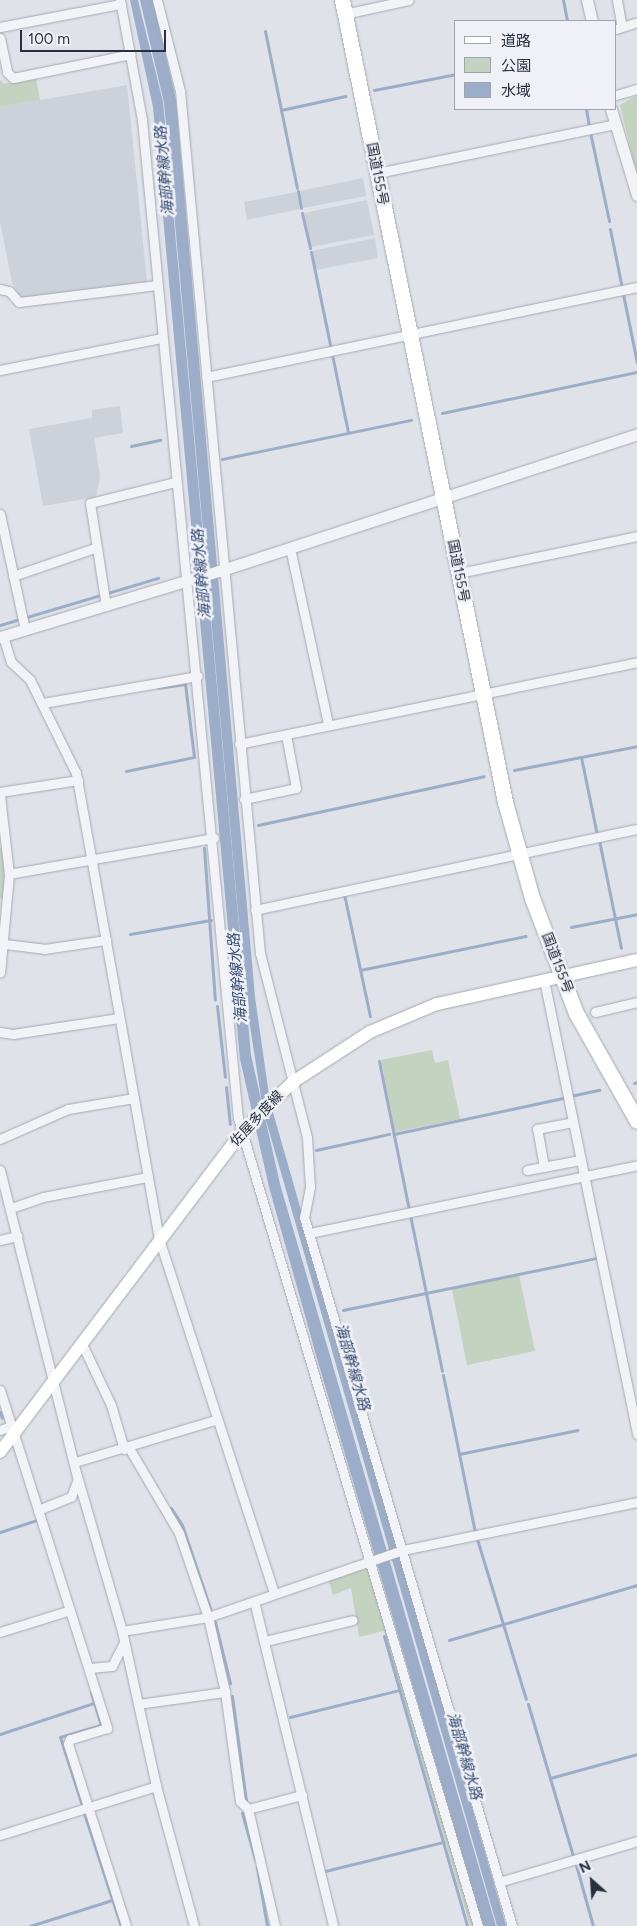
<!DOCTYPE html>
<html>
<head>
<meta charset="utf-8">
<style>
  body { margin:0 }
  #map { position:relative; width:637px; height:1926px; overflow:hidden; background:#dfe2e8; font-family:Figtree,"Noto Sans JP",sans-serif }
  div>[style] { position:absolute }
  .built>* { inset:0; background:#cdd1da }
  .green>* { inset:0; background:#c4d2c0 }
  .water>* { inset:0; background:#9badc8 }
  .stream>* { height:3px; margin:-1.5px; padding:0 1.5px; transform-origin:1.5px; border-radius:1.5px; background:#9badc8 }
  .roads { filter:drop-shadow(0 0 1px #a4a9b2) drop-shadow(0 0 1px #a4a9b2) }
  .minor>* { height:9px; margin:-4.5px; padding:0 4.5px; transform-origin:4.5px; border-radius:4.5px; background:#f2f3f7 }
  .tertiary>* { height:11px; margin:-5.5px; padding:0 5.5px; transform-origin:5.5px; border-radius:5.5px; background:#f2f3f7 }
  .secondary>* { height:12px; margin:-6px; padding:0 6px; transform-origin:6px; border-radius:6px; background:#fff }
  .trunk>* { height:15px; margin:-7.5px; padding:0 7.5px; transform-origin:7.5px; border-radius:7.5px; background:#fff }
  span { translate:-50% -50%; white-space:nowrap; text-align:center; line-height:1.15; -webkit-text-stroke:5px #eff1f6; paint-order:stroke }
  .street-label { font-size:14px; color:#282f3f }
  .water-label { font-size:15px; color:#334a73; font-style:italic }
  .legend { position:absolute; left:454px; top:20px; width:162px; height:90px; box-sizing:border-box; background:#eff1f6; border:1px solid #9fa3ad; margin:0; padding:6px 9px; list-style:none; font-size:15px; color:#282f3f }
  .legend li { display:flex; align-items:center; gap:10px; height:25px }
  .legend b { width:25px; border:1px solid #9fa3ad }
  .north { position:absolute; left:567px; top:1856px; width:50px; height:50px; -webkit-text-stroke:4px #eff1f6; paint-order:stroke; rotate:334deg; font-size:14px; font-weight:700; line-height:20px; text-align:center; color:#282f3f }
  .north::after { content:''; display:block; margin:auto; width:18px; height:22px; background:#282f3f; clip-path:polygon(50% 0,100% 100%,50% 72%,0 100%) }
  .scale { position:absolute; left:20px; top:30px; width:146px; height:22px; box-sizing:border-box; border:2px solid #282f3f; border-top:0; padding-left:6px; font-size:15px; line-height:18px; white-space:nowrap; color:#282f3f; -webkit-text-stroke:4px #eff1f6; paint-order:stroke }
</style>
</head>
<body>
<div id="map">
  <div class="built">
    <i style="clip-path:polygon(127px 85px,147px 282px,21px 298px,12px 283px,0 221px,0 107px)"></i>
    <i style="clip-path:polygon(363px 178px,366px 196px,303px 208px,300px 191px)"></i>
    <i style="clip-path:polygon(297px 192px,300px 209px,247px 220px,244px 202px)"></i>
    <i style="clip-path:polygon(367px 200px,374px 235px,311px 247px,304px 213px)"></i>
    <i style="clip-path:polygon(375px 238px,378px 258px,316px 270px,312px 251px)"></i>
    <i style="clip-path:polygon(120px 406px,123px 433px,94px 438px,100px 477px,96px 497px,43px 506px,29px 429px,92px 418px,92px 410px)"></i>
  </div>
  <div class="green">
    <i style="clip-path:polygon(36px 78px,40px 100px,0 107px,0 80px,4px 84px)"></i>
    <i style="clip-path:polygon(637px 95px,637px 176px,620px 105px)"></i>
    <i style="clip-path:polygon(2px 847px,6px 897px,0 899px,0 848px)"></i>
    <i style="clip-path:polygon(432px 1050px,435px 1063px,448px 1060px,460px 1119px,395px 1132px,381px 1060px)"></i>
    <i style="clip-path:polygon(519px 1275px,535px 1351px,467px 1365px,452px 1289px)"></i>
    <i style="clip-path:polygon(366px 1565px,369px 1567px,474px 1926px,470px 1926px,384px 1631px,359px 1637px,351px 1588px,333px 1595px,328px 1578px)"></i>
  </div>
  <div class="water">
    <i style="clip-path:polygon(130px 0,138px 0,163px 102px,251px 1055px,280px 1184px,496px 1926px,483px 1926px,316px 1355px,269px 1187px,240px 1059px,153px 107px)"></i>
    <i style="clip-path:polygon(140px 0,153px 0,176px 99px,255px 997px,270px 1102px,506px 1926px,497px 1926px,263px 1110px,246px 1000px,164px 103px)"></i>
  </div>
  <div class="stream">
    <i style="left:563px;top:0;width:21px;rotate:79deg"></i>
    <i style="left:265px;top:31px;width:160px;rotate:78.5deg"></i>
    <i style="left:374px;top:90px;width:84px;rotate:-11deg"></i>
    <i style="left:586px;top:109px;width:17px;rotate:80deg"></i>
    <i style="left:281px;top:110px;width:66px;rotate:-12.3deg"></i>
    <i style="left:590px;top:132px;width:91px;rotate:77.9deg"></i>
    <i style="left:298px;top:191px;width:17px;rotate:80deg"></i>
    <i style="left:302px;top:213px;width:36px;rotate:77deg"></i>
    <i style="left:610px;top:229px;width:60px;rotate:78.5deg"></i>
    <i style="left:311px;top:252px;width:184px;rotate:78.4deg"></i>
    <i style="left:623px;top:294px;width:70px;rotate:78.5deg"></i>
    <i style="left:442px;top:413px;width:199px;rotate:-11.9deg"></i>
    <i style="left:131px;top:446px;width:30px;rotate:-12deg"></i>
    <i style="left:222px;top:459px;width:193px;rotate:-11.7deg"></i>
    <i style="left:0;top:625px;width:165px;rotate:-16.6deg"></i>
    <i style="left:581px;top:757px;width:80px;rotate:78.4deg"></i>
    <i style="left:514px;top:770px;width:125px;rotate:-11deg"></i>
    <i style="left:126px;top:771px;width:69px;rotate:-11.6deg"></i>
    <i style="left:194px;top:757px;width:74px;rotate:-97deg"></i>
    <i style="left:185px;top:684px;width:27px;rotate:172deg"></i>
    <i style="left:258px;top:825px;width:231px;rotate:-12.2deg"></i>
    <i style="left:599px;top:840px;width:110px;rotate:78.5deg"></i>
    <i style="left:204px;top:848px;width:152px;rotate:85.9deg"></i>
    <i style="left:344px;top:894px;width:125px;rotate:78deg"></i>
    <i style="left:571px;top:927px;width:67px;rotate:-11.1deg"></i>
    <i style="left:130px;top:934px;width:82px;rotate:-9.8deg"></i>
    <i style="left:360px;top:970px;width:169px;rotate:-11.6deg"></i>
    <i style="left:217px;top:1006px;width:71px;rotate:83.6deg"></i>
    <i style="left:379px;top:1061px;width:152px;rotate:78.6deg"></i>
    <i style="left:634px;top:1083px;width:3px;rotate:-18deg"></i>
    <i style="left:226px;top:1087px;width:37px;rotate:84deg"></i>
    <i style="left:570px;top:1096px;width:30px;rotate:-12deg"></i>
    <i style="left:394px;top:1134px;width:174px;rotate:-12deg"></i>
    <i style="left:316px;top:1150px;width:75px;rotate:-12.4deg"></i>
    <i style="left:410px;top:1215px;width:159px;rotate:78.4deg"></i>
    <i style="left:343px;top:1310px;width:258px;rotate:-11.6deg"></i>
    <i style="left:443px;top:1375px;width:160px;rotate:78.5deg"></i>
    <i style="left:0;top:1412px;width:6px;rotate:72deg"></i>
    <i style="left:459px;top:1454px;width:121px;rotate:-11.4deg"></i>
    <i style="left:171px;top:1508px;width:20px;rotate:57deg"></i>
    <i style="left:182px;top:1525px;width:88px;rotate:71.4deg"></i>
    <i style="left:0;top:1532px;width:39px;rotate:-18deg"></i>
    <i style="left:477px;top:1539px;width:167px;rotate:73deg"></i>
    <i style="left:215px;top:1622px;width:63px;rotate:76.2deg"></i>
    <i style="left:384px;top:1636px;width:302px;rotate:74deg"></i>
    <i style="left:449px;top:1640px;width:196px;rotate:-16.3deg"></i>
    <i style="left:232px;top:1696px;width:106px;rotate:82.4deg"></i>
    <i style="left:528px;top:1704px;width:159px;rotate:73.5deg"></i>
    <i style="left:290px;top:1717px;width:112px;rotate:-13.9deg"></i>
    <i style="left:0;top:1734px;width:99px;rotate:-18.3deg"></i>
    <i style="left:550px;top:1778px;width:90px;rotate:-15.4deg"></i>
    <i style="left:82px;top:1805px;width:71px;rotate:-107.9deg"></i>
    <i style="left:60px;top:1737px;width:43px;rotate:-16.3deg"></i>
    <i style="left:101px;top:1725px;width:34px;rotate:-107deg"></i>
    <i style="left:84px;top:1813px;width:119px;rotate:71.9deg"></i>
    <i style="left:242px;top:1813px;width:48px;rotate:74.2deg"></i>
    <i style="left:576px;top:1865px;width:63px;rotate:74.4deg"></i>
    <i style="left:257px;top:1867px;width:60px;rotate:80.4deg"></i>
    <i style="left:325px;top:1871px;width:122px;rotate:-13.8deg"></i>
    <i style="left:30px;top:1926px;width:86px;rotate:-17.6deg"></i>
  </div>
  <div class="roads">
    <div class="minor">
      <i style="left:120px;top:0;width:122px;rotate:79.6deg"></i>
      <i style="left:142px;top:120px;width:1003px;rotate:84.51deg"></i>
      <i style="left:238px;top:1118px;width:843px;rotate:73.46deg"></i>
      <i style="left:157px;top:0;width:94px;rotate:75.8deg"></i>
      <i style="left:180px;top:91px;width:866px;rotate:84.7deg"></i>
      <i style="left:260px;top:953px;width:191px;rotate:75.7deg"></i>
      <i style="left:307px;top:1138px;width:49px;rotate:86.5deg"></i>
      <i style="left:310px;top:1187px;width:31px;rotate:101deg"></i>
      <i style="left:304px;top:1217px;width:739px;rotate:73.65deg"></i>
      <i style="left:617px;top:0;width:27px;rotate:80deg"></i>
      <i style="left:344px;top:14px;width:66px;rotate:-12.2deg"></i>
      <i style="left:0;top:27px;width:123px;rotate:-10.8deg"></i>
      <i style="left:616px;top:29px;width:22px;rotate:-18deg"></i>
      <i style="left:0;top:38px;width:35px;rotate:78deg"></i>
      <i style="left:7px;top:72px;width:8px;rotate:45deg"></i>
      <i style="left:13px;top:78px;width:120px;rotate:-11.5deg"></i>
      <i style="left:616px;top:95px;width:22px;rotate:-16deg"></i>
      <i style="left:377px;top:173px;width:243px;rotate:-11.6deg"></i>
      <i style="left:0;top:289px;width:9px;rotate:13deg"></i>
      <i style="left:9px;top:291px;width:15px;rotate:48deg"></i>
      <i style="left:19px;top:302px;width:139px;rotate:-7deg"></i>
      <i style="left:0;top:370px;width:164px;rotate:-11.2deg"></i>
      <i style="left:206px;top:377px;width:440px;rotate:-11.8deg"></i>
      <i style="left:0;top:514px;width:119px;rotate:77.8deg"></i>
      <i style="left:290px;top:548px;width:180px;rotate:77.8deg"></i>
      <i style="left:459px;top:573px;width:182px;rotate:-11.7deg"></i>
      <i style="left:13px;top:576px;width:87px;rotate:-18.9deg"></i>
      <i style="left:106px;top:606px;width:104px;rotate:-98.8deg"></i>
      <i style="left:90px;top:503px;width:88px;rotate:-13.9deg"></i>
      <i style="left:3px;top:636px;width:27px;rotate:73deg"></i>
      <i style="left:11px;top:662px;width:26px;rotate:43deg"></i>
      <i style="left:30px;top:680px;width:104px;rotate:63.7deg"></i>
      <i style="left:76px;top:773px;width:473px;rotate:79.9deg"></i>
      <i style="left:159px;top:1239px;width:371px;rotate:72deg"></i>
      <i style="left:43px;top:703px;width:157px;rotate:-9.9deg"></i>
      <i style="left:239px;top:744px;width:406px;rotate:-11.6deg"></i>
      <i style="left:0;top:792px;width:79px;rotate:-8.7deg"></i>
      <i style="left:0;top:796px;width:79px;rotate:83.4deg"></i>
      <i style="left:9px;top:874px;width:99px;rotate:95.2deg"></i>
      <i style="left:244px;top:799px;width:53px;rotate:-11.9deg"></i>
      <i style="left:296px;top:788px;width:54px;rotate:-100.7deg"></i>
      <i style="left:9px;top:874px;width:208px;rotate:-10deg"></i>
      <i style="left:255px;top:910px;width:390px;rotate:-12deg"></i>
      <i style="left:5px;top:944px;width:39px;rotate:7deg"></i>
      <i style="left:44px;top:949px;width:63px;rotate:-8.3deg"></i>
      <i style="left:544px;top:980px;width:464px;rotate:78.4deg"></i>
      <i style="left:595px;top:1012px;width:43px;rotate:-13.4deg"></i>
      <i style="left:0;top:1032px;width:13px;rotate:9deg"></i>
      <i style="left:13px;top:1034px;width:107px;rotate:-8.6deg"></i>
      <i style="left:0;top:1139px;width:74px;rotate:-23.8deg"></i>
      <i style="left:68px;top:1109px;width:67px;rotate:-9.5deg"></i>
      <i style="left:544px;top:1167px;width:39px;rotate:-100deg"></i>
      <i style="left:537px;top:1129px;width:36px;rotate:-11deg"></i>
      <i style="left:0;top:1170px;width:316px;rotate:75.9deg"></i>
      <i style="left:77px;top:1476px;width:161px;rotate:73.8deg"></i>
      <i style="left:122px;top:1631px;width:159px;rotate:77.6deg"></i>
      <i style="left:156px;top:1786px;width:145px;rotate:74.8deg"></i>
      <i style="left:527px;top:1170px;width:54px;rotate:-10.7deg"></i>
      <i style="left:11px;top:1208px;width:34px;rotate:-19deg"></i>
      <i style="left:43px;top:1197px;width:107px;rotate:-10.8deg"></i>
      <i style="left:310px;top:1233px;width:334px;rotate:-11.7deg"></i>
      <i style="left:0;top:1240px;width:18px;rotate:-13deg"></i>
      <i style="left:82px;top:1344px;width:68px;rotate:64.6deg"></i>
      <i style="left:111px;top:1405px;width:46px;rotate:73.5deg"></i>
      <i style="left:0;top:1390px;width:355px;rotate:72.4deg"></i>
      <i style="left:107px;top:1728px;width:39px;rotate:163deg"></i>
      <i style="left:70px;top:1739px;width:5px;rotate:112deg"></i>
      <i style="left:68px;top:1744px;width:191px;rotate:72.3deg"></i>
      <i style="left:0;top:1430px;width:12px;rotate:-20deg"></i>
      <i style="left:129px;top:1448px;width:99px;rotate:59.5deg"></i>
      <i style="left:179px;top:1533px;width:89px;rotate:71deg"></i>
      <i style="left:208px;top:1617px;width:77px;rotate:77.2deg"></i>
      <i style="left:225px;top:1692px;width:110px;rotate:82.2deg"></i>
      <i style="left:240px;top:1801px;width:11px;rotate:45deg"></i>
      <i style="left:248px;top:1809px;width:120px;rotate:77deg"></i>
      <i style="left:75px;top:1462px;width:146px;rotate:-16.7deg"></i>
      <i style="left:38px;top:1510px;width:35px;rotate:-22deg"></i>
      <i style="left:71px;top:1497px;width:17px;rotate:-69deg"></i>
      <i style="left:254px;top:1601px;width:334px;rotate:76.3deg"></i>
      <i style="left:122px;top:1631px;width:87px;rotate:-9.2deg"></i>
      <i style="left:208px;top:1617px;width:206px;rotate:-19deg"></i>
      <i style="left:403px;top:1550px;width:239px;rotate:-11.6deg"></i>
      <i style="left:0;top:1632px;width:73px;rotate:-17.4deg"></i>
      <i style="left:265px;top:1641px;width:90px;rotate:-13.4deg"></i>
      <i style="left:90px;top:1668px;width:22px;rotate:-5deg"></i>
      <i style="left:112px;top:1666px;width:25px;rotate:-63deg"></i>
      <i style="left:138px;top:1704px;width:88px;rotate:-7.9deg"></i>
      <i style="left:248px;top:1809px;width:56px;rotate:-14.5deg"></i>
      <i style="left:0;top:1835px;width:164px;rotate:-17.4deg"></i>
      <i style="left:499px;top:1882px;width:144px;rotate:-16.5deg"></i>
    </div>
    <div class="tertiary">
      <i style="left:587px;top:0;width:22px;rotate:77deg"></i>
      <i style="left:611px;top:109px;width:90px;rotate:73.2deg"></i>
      <i style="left:0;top:637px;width:229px;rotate:-16.8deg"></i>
      <i style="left:219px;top:571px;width:440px;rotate:-18.1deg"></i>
    </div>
    <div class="secondary">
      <i style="left:0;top:1452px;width:405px;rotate:-52.9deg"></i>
      <i style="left:244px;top:1129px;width:68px;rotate:-43.8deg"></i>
      <i style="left:293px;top:1082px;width:92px;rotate:-33deg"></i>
      <i style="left:370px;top:1032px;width:73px;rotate:-22.7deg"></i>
      <i style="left:437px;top:1004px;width:205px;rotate:-12.4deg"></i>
    </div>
    <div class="trunk">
      <i style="left:342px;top:0;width:818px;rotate:78.51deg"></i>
      <i style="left:505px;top:802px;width:100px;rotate:74.3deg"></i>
      <i style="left:532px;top:898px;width:123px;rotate:69.1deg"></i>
      <i style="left:576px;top:1013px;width:124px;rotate:60.5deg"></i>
    </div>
  </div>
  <div class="street-label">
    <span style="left:377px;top:174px;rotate:79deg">国道155号</span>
    <span style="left:458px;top:571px;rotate:79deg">国道155号</span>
    <span style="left:557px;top:963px;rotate:69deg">国道155号</span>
    <span style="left:257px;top:1119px;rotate:-47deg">佐屋多度線</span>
  </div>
  <div class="water-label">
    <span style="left:165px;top:171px;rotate:-95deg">海部幹線水路</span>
    <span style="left:202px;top:574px;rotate:-95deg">海部幹線水路</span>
    <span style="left:238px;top:978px;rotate:-95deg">海部幹線水路</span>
    <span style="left:352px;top:1367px;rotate:74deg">海部幹線水路</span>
    <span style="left:464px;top:1756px;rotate:74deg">海部幹線水路</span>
  </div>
  <ul class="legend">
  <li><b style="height:6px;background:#fff"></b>道路</li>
  <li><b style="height:14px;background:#c4d2c0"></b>公園</li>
  <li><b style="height:14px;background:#9badc8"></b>水域</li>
  </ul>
  <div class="north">N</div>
  <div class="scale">100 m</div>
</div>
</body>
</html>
